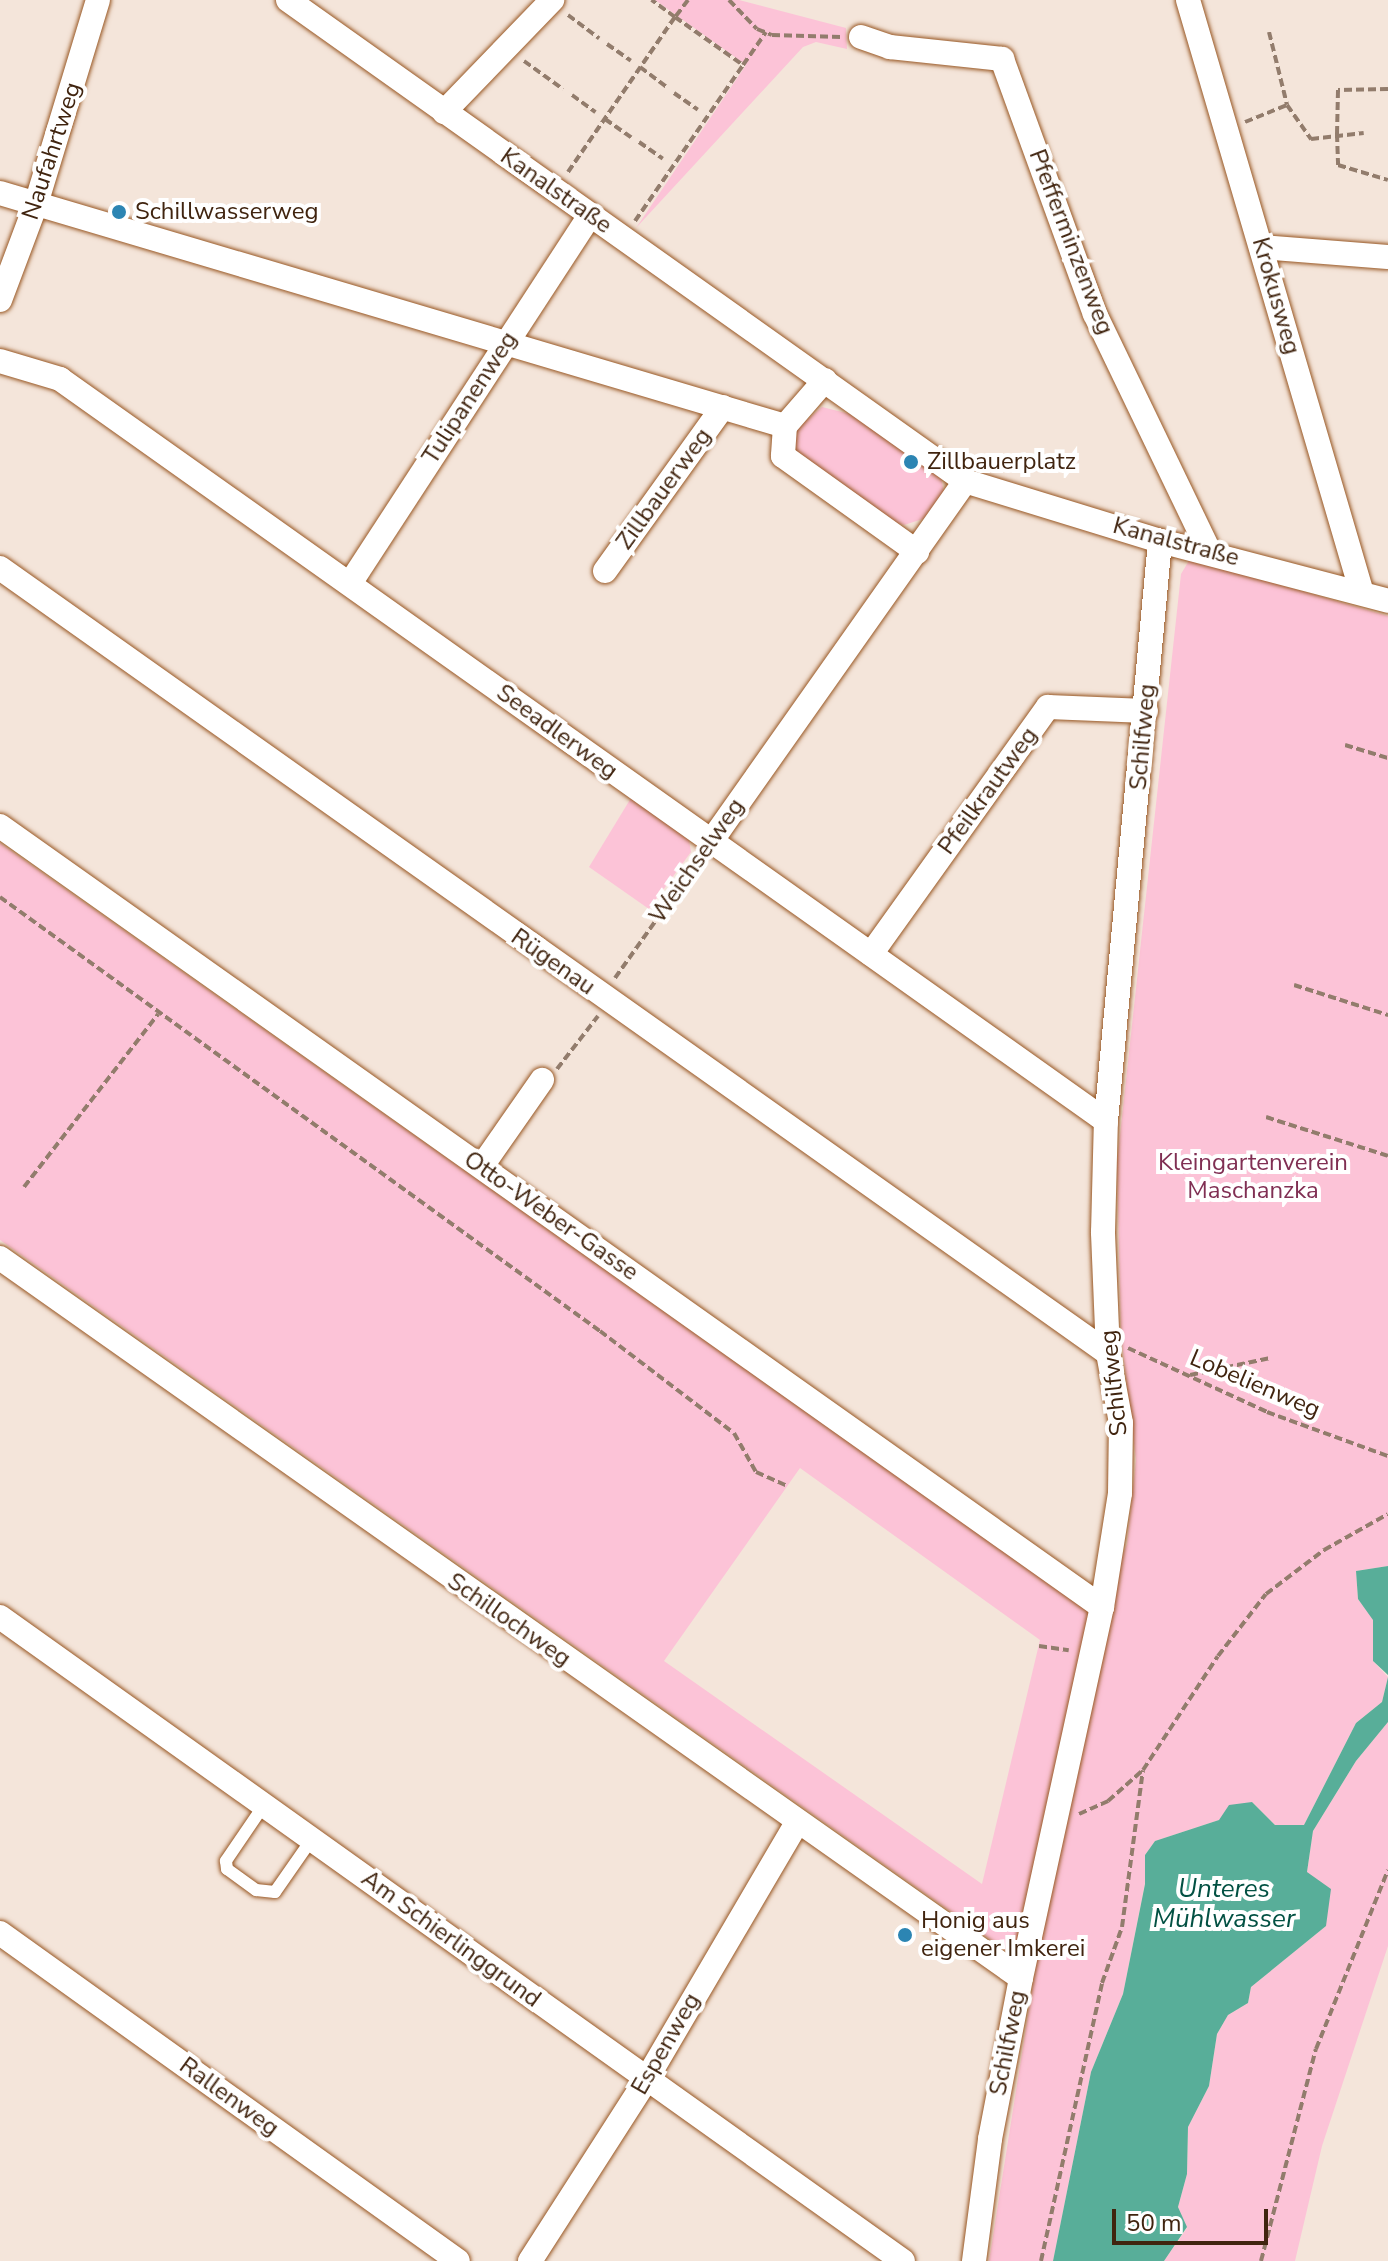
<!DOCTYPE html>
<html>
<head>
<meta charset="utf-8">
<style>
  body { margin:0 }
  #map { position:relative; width:1388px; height:2261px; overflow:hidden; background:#f4e5da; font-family:"Nunito Sans",sans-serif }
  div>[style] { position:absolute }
  .green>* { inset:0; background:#fcc3d7 }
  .water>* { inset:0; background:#58ae99 }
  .path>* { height:4px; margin-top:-2px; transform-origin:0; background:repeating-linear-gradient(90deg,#927c6c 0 8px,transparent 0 12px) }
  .roads { filter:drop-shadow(0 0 2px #985723) drop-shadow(0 0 2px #985723) }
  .service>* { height:12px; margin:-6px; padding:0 6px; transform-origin:6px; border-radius:6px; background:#fff }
  .minor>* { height:24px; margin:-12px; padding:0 12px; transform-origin:12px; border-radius:12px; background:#fff }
  .dots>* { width:22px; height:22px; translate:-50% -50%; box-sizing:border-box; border:4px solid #fff; border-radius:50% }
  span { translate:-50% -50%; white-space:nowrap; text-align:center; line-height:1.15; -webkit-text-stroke:8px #fff; paint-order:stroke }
  .street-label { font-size:24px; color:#40240f }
  .poi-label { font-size:24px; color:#40240f }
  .left { translate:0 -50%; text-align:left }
  .park-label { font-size:24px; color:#802f53 }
  .water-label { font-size:26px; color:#035143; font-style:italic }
  .scale { position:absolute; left:1112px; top:2209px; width:156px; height:36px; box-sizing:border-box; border:4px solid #40240f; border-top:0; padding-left:10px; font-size:24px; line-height:28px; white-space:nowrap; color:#40240f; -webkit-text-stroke:6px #fff; paint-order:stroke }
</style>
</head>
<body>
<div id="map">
  <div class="green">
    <i style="clip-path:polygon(655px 0,739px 0,846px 28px,847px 49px,816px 42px,803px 47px,636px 228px,746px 65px)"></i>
    <i style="clip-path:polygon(822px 407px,850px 414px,941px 477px,945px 498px,932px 516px,904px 525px,890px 521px,796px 456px,794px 431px)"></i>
    <i style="clip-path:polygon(evenodd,1190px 559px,1388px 616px,1388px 1566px,1356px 1571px,1358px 1599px,1373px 1619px,1373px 1661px,1388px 1677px,1382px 1702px,1356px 1723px,1304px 1825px,1275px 1825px,1252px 1802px,1219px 1820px,1155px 1841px,1145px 1855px,1145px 1883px,1123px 1994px,1091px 2072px,1053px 2261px,989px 2261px,1035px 1971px,0 1240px,0 843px,1076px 1602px,1101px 1607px,1127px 1544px,1136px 1460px,1121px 1336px,1117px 1163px,1181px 574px,1190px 559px,800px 1468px,1040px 1640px,982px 1884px,664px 1661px,800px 1468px)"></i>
    <i style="clip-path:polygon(631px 798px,689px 840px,691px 852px,649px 909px,589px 867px)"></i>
    <i style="clip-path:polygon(1388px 1722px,1388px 1946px,1322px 2146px,1295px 2261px,1164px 2261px,1187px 2228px,1178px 2207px,1187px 2174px,1188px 2127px,1209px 2086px,1217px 2034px,1228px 2015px,1248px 2003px,1251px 1987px,1326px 1926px,1307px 1872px,1313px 1831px,1356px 1761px)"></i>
  </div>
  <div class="water">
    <i style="clip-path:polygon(1388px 1566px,1388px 1675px,1373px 1661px,1373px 1620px,1358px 1599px,1356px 1571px)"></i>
    <i style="clip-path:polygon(1388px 1677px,1388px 1722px,1356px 1761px,1313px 1831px,1307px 1872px,1331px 1889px,1326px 1926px,1251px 1987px,1248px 2003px,1228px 2015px,1217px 2034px,1209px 2086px,1188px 2127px,1187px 2174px,1178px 2207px,1187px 2227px,1164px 2261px,1053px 2261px,1091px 2072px,1123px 1994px,1145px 1884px,1145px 1855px,1155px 1841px,1219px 1820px,1229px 1805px,1252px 1802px,1275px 1825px,1304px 1825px,1356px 1723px,1382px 1702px)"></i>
  </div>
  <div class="path">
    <i style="left:688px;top:0;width:21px;rotate:127deg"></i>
    <i style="left:675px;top:17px;width:83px;rotate:35.2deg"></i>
    <i style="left:743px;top:65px;width:40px;rotate:-55.1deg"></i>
    <i style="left:729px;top:0;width:40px;rotate:46deg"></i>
    <i style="left:757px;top:29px;width:16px;rotate:22deg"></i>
    <i style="left:772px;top:35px;width:69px;rotate:1.7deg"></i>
    <i style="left:568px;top:15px;width:39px;rotate:37deg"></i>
    <i style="left:1269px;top:32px;width:75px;rotate:76.1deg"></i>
    <i style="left:1287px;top:105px;width:42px;rotate:54.8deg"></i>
    <i style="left:1311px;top:139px;width:53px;rotate:-6.5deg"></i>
    <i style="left:607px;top:44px;width:29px;rotate:35deg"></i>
    <i style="left:524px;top:61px;width:48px;rotate:35.7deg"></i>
    <i style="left:640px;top:67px;width:34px;rotate:37deg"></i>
    <i style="left:1388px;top:89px;width:50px;rotate:178.9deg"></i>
    <i style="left:1338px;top:90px;width:44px;rotate:91.3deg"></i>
    <i style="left:1337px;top:134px;width:31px;rotate:88deg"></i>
    <i style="left:1338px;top:165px;width:52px;rotate:16.7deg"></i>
    <i style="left:674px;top:93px;width:29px;rotate:35deg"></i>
    <i style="left:572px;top:95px;width:29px;rotate:36deg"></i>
    <i style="left:605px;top:119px;width:32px;rotate:35deg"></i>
    <i style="left:1245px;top:122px;width:45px;rotate:-22deg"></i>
    <i style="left:639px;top:142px;width:29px;rotate:35deg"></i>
    <i style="left:568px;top:172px;width:188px;rotate:-55.4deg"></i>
    <i style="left:675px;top:17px;width:29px;rotate:-144deg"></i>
    <i style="left:635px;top:221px;width:190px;rotate:-55.3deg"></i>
    <i style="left:1345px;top:745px;width:45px;rotate:16.8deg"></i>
    <i style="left:0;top:897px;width:741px;rotate:35.88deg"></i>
    <i style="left:600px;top:1331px;width:168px;rotate:37.3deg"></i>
    <i style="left:734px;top:1433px;width:45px;rotate:60.6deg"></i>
    <i style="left:756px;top:1472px;width:35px;rotate:24deg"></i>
    <i style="left:615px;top:978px;width:143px;rotate:-54.6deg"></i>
    <i style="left:1294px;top:985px;width:99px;rotate:17.7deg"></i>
    <i style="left:557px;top:1069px;width:67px;rotate:-52.3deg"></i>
    <i style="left:1266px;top:1117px;width:128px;rotate:17.7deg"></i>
    <i style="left:24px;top:1187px;width:219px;rotate:-52.2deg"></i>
    <i style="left:1128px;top:1348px;width:153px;rotate:24.7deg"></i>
    <i style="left:1267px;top:1412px;width:129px;rotate:20deg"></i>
    <i style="left:1190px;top:1375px;width:82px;rotate:-12deg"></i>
    <i style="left:1039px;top:1646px;width:30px;rotate:8deg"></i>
    <i style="left:1079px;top:1814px;width:32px;rotate:-24deg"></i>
    <i style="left:1108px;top:1801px;width:47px;rotate:-41.5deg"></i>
    <i style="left:1143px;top:1770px;width:136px;rotate:-56.7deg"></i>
    <i style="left:1218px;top:1656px;width:78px;rotate:-52.3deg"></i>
    <i style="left:1266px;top:1594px;width:73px;rotate:-37.2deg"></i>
    <i style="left:1324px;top:1550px;width:73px;rotate:-29.4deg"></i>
    <i style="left:1041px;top:2261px;width:285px;rotate:-77.6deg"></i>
    <i style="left:1102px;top:1983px;width:59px;rotate:-70.3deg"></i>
    <i style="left:1122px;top:1927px;width:158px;rotate:-82.4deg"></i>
    <i style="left:1261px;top:2261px;width:219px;rotate:-75.5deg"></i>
    <i style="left:1316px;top:2049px;width:193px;rotate:-68.1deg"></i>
  </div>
  <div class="roads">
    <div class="service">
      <i style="left:264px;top:1805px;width:68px;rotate:124.2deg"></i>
      <i style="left:226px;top:1861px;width:8px;rotate:83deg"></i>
      <i style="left:227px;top:1869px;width:36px;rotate:36deg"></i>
      <i style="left:256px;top:1890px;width:19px;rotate:6deg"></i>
      <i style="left:275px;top:1892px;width:65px;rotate:-55.1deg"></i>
    </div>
    <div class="minor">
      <i style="left:288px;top:0;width:830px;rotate:35.39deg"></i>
      <i style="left:965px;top:481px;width:204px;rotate:17.1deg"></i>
      <i style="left:1160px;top:541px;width:236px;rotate:14.7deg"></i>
      <i style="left:1188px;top:0;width:618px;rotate:73.65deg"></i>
      <i style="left:861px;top:37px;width:31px;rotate:19deg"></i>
      <i style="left:890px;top:47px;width:113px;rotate:6.1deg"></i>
      <i style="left:1002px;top:59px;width:271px;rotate:70deg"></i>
      <i style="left:1095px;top:314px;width:263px;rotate:64.3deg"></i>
      <i style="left:444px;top:112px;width:156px;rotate:-46deg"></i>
      <i style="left:0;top:193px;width:819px;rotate:16.53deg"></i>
      <i style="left:1261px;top:247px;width:127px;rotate:4.5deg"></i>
      <i style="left:0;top:300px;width:103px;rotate:-69.4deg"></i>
      <i style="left:36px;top:204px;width:213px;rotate:-73.1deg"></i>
      <i style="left:0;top:361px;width:63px;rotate:16.7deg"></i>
      <i style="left:60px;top:379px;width:1282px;rotate:35.35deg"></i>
      <i style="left:825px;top:380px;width:61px;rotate:131deg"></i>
      <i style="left:785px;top:426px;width:30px;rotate:94deg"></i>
      <i style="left:783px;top:456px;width:165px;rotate:35.6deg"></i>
      <i style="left:0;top:568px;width:1358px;rotate:35.32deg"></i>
      <i style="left:605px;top:571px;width:202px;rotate:-54.3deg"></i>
      <i style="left:351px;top:582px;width:438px;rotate:-56.9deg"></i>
      <i style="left:0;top:826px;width:1351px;rotate:35.33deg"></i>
      <i style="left:710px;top:843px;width:443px;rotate:-54.8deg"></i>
      <i style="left:871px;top:954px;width:304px;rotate:-54.4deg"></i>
      <i style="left:1048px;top:707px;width:98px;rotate:2.3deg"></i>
      <i style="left:482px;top:1166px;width:105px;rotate:-55.1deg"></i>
      <i style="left:0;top:1258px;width:1249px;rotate:35.19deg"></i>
      <i style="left:0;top:1617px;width:1109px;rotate:35.5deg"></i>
      <i style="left:0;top:1933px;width:563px;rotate:35.61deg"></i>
      <i style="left:530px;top:2261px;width:215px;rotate:-57.3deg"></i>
      <i style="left:646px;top:2080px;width:297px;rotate:-59.6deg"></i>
      <i style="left:974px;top:2261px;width:123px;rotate:-82.5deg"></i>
      <i style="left:990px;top:2139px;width:164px;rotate:-79.1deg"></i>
      <i style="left:1021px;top:1978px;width:380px;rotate:-77.7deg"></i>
      <i style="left:1102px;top:1607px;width:115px;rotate:-81deg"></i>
      <i style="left:1120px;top:1493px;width:70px;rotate:-89.2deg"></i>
      <i style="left:1121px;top:1423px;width:71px;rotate:-100.5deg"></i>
      <i style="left:1108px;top:1353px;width:121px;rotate:-92.4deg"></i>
      <i style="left:1103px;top:1232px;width:111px;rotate:-88.5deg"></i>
      <i style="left:1106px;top:1121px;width:583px;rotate:-84.68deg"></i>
    </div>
  </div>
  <div class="dots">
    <i style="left:119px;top:212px;background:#2c85b3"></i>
    <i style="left:911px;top:462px;background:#2c85b3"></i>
    <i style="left:905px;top:1935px;background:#2c85b3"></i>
  </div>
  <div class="street-label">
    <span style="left:52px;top:151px;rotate:-72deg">Naufahrtweg</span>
    <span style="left:556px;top:191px;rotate:35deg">Kanalstraße</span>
    <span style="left:1071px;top:242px;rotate:69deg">Pfefferminzenweg</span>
    <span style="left:1276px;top:296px;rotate:74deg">Krokusweg</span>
    <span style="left:470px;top:398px;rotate:-57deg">Tulipanenweg</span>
    <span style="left:664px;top:489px;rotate:-54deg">Zillbauerweg</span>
    <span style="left:1176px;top:542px;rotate:15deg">Kanalstraße</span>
    <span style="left:557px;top:732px;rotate:36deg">Seeadlerweg</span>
    <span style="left:1143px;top:737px;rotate:-85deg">Schilfweg</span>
    <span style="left:988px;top:791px;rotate:-54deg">Pfeilkrautweg</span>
    <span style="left:697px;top:861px;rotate:-55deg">Weichselweg</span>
    <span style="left:553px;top:962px;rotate:35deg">Rügenau</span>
    <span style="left:551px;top:1216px;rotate:35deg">Otto-Weber-Gasse</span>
    <span style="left:1114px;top:1383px;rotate:-96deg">Schilfweg</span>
    <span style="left:1255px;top:1384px;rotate:23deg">Lobelienweg</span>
    <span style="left:509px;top:1620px;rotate:35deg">Schillochweg</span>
    <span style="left:451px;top:1939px;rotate:36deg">Am Schierlinggrund</span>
    <span style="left:1008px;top:2043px;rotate:-79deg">Schilfweg</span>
    <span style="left:666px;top:2044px;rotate:-60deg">Espenweg</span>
    <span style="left:229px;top:2097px;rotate:36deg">Rallenweg</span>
  </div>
  <div class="poi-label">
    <span class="left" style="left:135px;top:212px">Schillwasserweg</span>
    <span class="left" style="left:927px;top:462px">Zillbauerplatz</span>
    <span class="left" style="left:921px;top:1935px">Honig aus<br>eigener Imkerei</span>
  </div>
  <div class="park-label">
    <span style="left:1253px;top:1177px">Kleingartenverein<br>Maschanzka</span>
  </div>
  <div class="water-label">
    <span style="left:1224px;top:1904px">Unteres<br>Mühlwasser</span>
  </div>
  <div class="scale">50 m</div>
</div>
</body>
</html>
